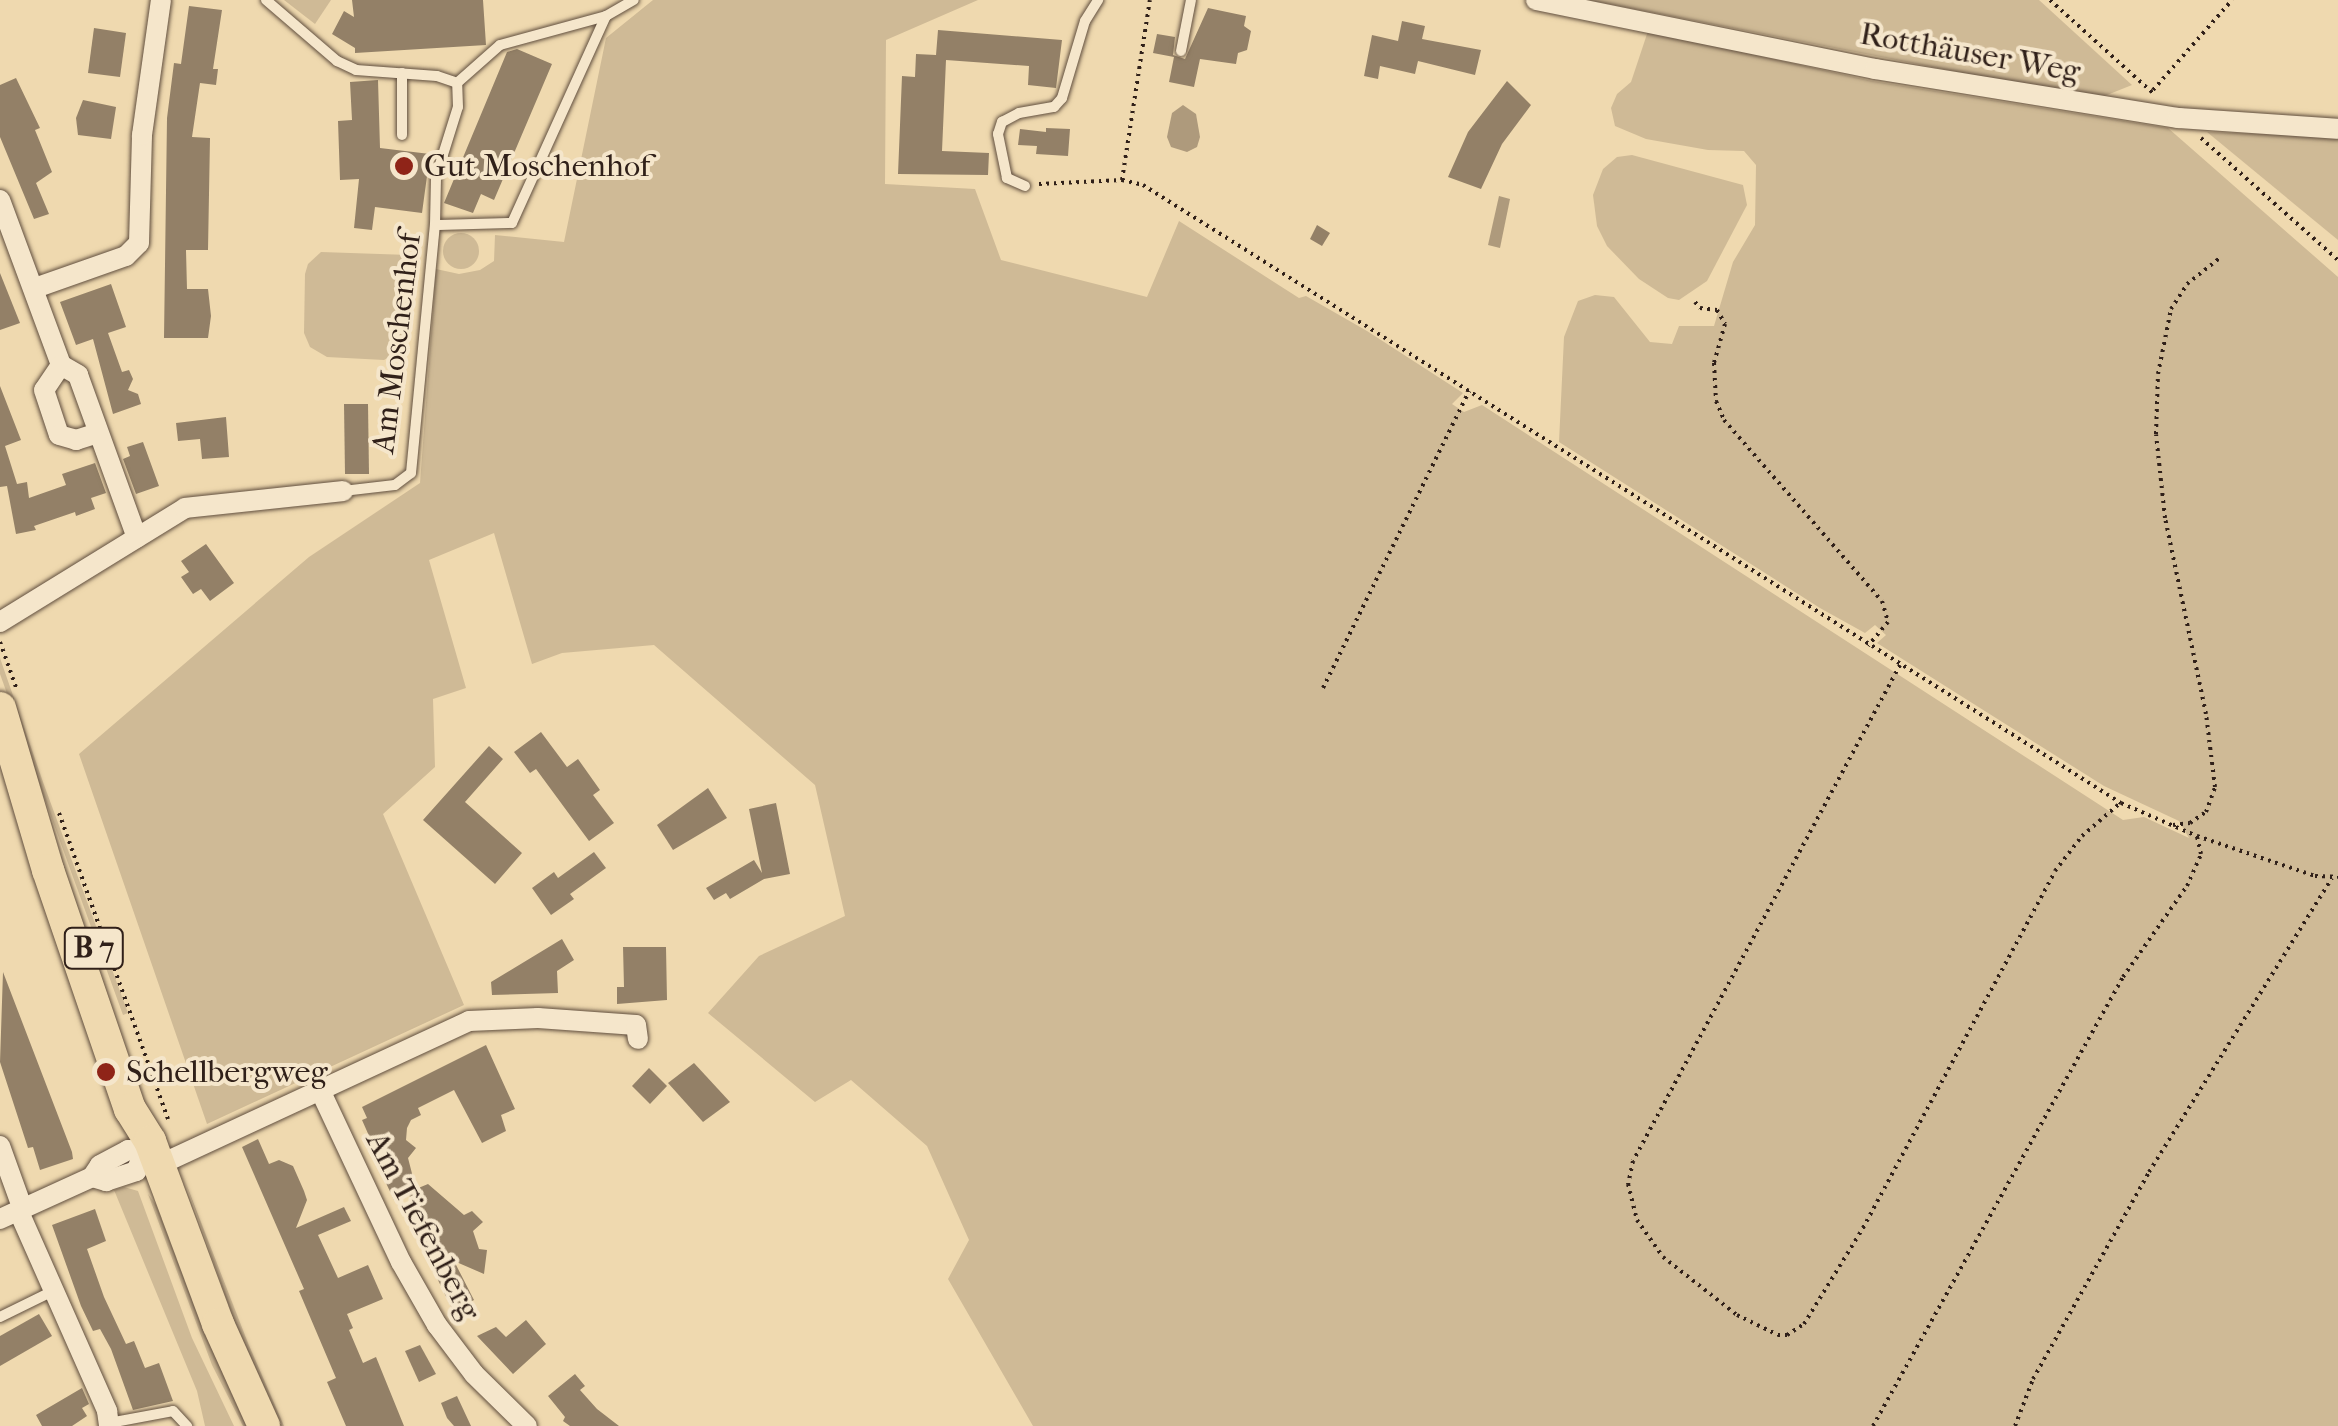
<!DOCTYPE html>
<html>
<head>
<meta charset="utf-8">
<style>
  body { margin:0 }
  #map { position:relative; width:2338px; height:1426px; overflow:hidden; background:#efd9af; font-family:"IM FELL French Canon",serif }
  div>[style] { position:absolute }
  .green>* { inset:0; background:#cfba96 }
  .round { border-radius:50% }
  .water>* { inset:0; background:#ae9a7c }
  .building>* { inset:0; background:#938067 }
  .path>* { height:4px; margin-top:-2px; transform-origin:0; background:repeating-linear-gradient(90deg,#302019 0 2.5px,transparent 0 7.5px) }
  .roads { filter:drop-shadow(0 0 2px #604e3e) drop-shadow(0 0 2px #604e3e) }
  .lane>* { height:10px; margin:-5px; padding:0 5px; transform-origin:5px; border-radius:5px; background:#f5e6cb }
  .street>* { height:20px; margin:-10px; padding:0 10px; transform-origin:10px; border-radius:10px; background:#f5e6cb }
  .primary>* { height:32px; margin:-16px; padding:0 16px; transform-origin:16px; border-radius:16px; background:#efd9af }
  .dots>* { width:28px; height:28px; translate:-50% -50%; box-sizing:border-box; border:5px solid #f5e6cb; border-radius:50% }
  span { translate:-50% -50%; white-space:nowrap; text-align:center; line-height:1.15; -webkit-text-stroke:8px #f5e6cb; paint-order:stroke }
  .shield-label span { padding:2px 8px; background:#f5e6cb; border:2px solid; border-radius:8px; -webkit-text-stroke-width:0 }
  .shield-label { font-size:30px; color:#302019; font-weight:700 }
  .street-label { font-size:32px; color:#302019 }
  .poi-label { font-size:32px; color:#302019 }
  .left { translate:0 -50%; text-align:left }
</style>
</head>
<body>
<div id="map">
  <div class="green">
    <i style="clip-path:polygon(284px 0,331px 0,315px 24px)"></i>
    <i style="clip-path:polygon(653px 0,978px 0,886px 40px,885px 184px,975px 189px,1001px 260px,1147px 297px,1179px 221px,1299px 298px,1306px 296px,1367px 331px,1463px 393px,1452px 404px,1464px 412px,1482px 405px,2123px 820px,2144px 817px,2189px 838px,2179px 821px,2104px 786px,1877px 643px,1886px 635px,1875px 625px,1865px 633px,1820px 608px,1559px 442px,1564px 337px,1578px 301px,1595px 295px,1614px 297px,1650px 342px,1672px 344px,1679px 326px,1714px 326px,1733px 262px,1755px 225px,1756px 165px,1744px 151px,1708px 150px,1646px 139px,1615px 126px,1611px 108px,1617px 94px,1631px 82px,1648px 31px,1872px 81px,2168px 128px,2338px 277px,2338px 1426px,1033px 1426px,948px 1279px,969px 1240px,927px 1146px,851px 1080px,815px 1102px,708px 1013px,759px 956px,845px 916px,815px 785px,654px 645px,562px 653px,532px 664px,494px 533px,429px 560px,466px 688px,433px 699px,435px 767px,383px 814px,464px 1005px,207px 1124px,79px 754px,309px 557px,420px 483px,436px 269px,459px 274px,480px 270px,494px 261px,495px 235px,564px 242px,606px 38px)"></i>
    <i style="clip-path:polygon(1588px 0,2039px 0,2132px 85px,2097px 99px)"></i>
    <i style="clip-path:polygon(2207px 132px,2338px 137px,2338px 240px)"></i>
    <i style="clip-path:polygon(1632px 155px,1743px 185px,1747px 205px,1707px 281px,1679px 300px,1668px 298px,1639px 279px,1607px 246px,1597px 226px,1593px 195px,1603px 169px,1617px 157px)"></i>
    <i class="round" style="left:443px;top:233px;width:36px;height:36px"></i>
    <i style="clip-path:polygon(321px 252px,409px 255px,405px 339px,391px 356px,384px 360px,327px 357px,310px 347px,304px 333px,305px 274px,308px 264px)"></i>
    <i style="clip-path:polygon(0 658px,43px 782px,128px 1013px,123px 1015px,48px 808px,0 674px)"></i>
    <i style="clip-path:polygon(185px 1181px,248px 1343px,284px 1426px,279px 1426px,243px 1346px)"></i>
    <i style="clip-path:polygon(124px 1187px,138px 1191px,192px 1338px,234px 1426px,205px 1426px,197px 1391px,114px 1190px)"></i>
    <i style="clip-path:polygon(148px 1194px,156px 1205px,195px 1308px,249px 1426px,243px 1426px,212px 1365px)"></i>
  </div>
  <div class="water">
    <i style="clip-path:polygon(1183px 105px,1196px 114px,1200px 137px,1197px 147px,1187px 152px,1171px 147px,1167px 137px,1172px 113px)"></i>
    <i style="clip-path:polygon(1499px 196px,1510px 199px,1500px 248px,1488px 245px)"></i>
  </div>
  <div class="building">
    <i style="clip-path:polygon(352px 0,483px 0,486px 45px,355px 53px,355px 48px,332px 34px,344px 11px,354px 17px)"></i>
    <i style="clip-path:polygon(189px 6px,222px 10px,213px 69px,218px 69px,216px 85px,200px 83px,192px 137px,210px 138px,208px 250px,186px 250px,187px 289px,208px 289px,211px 316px,208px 338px,164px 338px,167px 118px,174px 63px,181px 64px)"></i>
    <i style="clip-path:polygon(1208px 8px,1246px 16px,1244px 26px,1251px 31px,1247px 50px,1238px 53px,1236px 64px,1200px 59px,1194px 87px,1169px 82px,1174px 57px,1153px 53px,1157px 34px,1175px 37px,1173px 55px,1185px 59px)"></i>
    <i style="clip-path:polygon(1402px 21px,1425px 26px,1422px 39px,1481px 50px,1475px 75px,1418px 61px,1415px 74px,1380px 66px,1378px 79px,1364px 76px,1372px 35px,1398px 41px)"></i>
    <i style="clip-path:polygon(94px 28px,126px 33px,120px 77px,88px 73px)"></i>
    <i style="clip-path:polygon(938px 30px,1062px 40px,1056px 88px,1028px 85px,1029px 66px,946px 60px,942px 151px,989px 153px,988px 175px,898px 174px,902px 76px,915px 77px,916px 54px,936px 55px)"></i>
    <i style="clip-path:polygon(517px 49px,552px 64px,494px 200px,481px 194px,473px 213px,444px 203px,507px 52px)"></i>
    <i style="clip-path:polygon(16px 78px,40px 128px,35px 130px,52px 172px,36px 183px,49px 214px,34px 219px,0 137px,0 85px)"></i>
    <i style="clip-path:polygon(378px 80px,380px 148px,430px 154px,422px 213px,375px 207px,372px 230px,354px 228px,359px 179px,340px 180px,338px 121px,352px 120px,350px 82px)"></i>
    <i style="clip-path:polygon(1507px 81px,1531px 105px,1502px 144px,1481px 189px,1448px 177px,1468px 132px)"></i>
    <i style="clip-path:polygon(83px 100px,116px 107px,111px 139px,78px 135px,76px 118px)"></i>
    <i style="clip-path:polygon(1046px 128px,1070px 129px,1068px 156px,1036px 154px,1037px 146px,1018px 145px,1020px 129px,1046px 132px)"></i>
    <i style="clip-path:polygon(1317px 225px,1330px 233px,1322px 246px,1310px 239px)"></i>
    <i style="clip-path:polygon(0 273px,20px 323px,0 330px)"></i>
    <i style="clip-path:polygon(111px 284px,126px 327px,108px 333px,122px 372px,129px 370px,133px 379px,128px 390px,138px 394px,141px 404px,113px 414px,93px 339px,76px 345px,60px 302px)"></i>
    <i style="clip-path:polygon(0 386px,21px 440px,5px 446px,17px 484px,27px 482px,29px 498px,66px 485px,62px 474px,95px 463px,106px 493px,91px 498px,95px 509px,76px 516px,75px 512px,34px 526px,36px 530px,16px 534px,7px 486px,0 487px)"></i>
    <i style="clip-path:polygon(344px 404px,368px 404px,369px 474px,345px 474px)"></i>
    <i style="clip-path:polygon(226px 417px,229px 457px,202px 459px,200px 439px,178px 441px,176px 423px)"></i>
    <i style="clip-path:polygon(143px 442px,159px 486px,136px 494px,123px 459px,130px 456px,127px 447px)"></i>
    <i style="clip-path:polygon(206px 544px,234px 583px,210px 601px,201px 589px,193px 594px,181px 577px,189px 572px,181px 561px)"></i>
    <i style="clip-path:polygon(541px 732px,567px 767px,578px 759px,600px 790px,593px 795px,614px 823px,589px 841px,536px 769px,530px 773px,514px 752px)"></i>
    <i style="clip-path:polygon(489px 746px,503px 759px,465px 802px,522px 853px,495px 884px,423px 820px)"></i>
    <i style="clip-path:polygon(708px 788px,727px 818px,673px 850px,657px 825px)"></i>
    <i style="clip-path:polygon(776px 803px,790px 874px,764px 879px,730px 899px,726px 893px,714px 900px,706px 888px,754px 860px,762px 873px,749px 809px)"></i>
    <i style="clip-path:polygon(594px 852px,606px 868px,570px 894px,574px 899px,551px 915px,532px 888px,554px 872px,558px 878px)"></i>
    <i style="clip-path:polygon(562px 939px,574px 960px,557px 971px,558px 993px,492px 995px,491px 982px)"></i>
    <i style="clip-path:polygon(623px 947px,666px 947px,667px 1000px,617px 1004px,617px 987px,624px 987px)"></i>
    <i style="clip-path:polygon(3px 972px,72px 1152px,73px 1159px,40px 1170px,33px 1147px,28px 1148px,0 1062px)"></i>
    <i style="clip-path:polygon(486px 1045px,515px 1109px,501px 1115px,506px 1131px,482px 1143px,454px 1090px,418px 1108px,421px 1115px,411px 1120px,407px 1128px,406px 1140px,416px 1148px,408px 1158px,416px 1189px,428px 1184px,464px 1215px,472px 1211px,483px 1222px,473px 1231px,479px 1249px,487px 1250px,484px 1274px,454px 1261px,474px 1300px,453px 1311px,423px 1249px,426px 1247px,415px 1225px,421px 1218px,408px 1193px,394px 1200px,386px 1183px,389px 1181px,362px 1120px,367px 1118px,362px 1107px)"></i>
    <i style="clip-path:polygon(694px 1063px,730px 1102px,703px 1122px,668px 1083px)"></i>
    <i style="clip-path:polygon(649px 1068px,667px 1086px,650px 1104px,632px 1086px)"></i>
    <i style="clip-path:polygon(258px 1139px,269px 1164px,279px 1160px,293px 1166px,304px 1191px,307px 1200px,296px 1228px,344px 1207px,351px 1221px,318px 1235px,338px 1278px,368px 1265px,383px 1299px,347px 1314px,353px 1328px,349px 1330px,363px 1363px,376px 1357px,404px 1426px,346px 1426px,327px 1382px,336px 1378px,299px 1291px,304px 1289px,242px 1147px)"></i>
    <i style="clip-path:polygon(95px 1209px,106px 1241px,87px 1249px,104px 1297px,126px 1344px,134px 1341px,145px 1368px,159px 1363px,173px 1401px,133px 1410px,111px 1349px,100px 1329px,93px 1331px,81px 1306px,52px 1225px)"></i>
    <i style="clip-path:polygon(39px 1314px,52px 1336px,0 1366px,0 1336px)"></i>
    <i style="clip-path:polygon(526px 1320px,546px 1344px,513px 1374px,477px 1336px,496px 1327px,506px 1337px)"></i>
    <i style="clip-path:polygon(420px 1345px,436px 1374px,419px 1382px,405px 1351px)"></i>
    <i style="clip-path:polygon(575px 1374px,585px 1386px,580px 1390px,597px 1409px,619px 1426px,570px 1426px,563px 1421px,565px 1417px,548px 1396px)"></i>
    <i style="clip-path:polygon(82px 1388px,89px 1404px,82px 1408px,87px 1416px,72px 1426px,42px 1426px,36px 1415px)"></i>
    <i style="clip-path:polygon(457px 1396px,471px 1426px,454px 1426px,447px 1418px,441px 1403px)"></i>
  </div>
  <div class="path">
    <i style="left:2050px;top:0;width:140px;rotate:42.1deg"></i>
    <i style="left:2153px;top:90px;width:120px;rotate:-48.7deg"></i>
    <i style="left:2201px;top:138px;width:183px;rotate:41.7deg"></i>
    <i style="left:1122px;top:180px;width:182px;rotate:-81.2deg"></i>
    <i style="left:1039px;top:184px;width:83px;rotate:-2.8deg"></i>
    <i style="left:1122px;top:180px;width:22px;rotate:13deg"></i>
    <i style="left:1143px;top:185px;width:1157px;rotate:32.29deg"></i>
    <i style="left:2121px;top:803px;width:83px;rotate:23.5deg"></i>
    <i style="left:2197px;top:836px;width:125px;rotate:18.7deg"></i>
    <i style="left:2315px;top:876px;width:23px;rotate:2deg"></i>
    <i style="left:1695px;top:302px;width:8px;rotate:50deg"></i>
    <i style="left:1700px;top:308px;width:17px;rotate:7deg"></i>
    <i style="left:1717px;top:310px;width:16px;rotate:60deg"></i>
    <i style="left:1725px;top:324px;width:41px;rotate:105.8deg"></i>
    <i style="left:1714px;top:363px;width:38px;rotate:87deg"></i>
    <i style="left:1716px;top:401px;width:21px;rotate:67deg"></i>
    <i style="left:1724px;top:420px;width:240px;rotate:48.9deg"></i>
    <i style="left:1882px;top:601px;width:22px;rotate:74deg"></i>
    <i style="left:1888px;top:622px;width:31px;rotate:130deg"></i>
    <i style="left:0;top:642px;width:51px;rotate:70.5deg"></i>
    <i style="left:1900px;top:665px;width:563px;rotate:118.29deg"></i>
    <i style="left:1633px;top:1161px;width:24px;rotate:102deg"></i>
    <i style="left:1628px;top:1184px;width:37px;rotate:76deg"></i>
    <i style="left:1637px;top:1220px;width:45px;rotate:54.9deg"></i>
    <i style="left:1663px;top:1257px;width:94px;rotate:38.1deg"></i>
    <i style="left:1737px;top:1315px;width:46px;rotate:26deg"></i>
    <i style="left:1778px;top:1335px;width:9px"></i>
    <i style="left:1787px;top:1335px;width:20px;rotate:-33deg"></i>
    <i style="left:1804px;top:1324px;width:113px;rotate:-58.4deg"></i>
    <i style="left:1863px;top:1228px;width:405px;rotate:-61.7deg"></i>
    <i style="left:2055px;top:871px;width:44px;rotate:-52.4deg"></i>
    <i style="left:2082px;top:836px;width:49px;rotate:-40.9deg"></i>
    <i style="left:1323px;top:688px;width:331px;rotate:-63.8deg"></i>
    <i style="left:59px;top:813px;width:325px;rotate:70.4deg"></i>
    <i style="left:2173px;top:825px;width:17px;rotate:-7deg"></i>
    <i style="left:2190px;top:823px;width:19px;rotate:-35deg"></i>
    <i style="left:2206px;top:812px;width:27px;rotate:-70deg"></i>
    <i style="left:2215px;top:787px;width:74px;rotate:-97deg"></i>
    <i style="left:2206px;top:714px;width:200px;rotate:-101.8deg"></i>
    <i style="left:2165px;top:518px;width:84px;rotate:-96.1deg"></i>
    <i style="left:2156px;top:434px;width:60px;rotate:-88.1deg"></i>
    <i style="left:2158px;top:374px;width:66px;rotate:-78.7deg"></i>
    <i style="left:2171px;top:309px;width:30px;rotate:-57deg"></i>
    <i style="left:2187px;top:284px;width:43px;rotate:-38.5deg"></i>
    <i style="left:1873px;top:1426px;width:514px;rotate:-60.89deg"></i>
    <i style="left:2123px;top:977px;width:111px;rotate:-54.9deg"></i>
    <i style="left:2187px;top:886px;width:35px;rotate:-66deg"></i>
    <i style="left:2201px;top:854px;width:18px;rotate:-103deg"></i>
    <i style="left:2015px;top:1426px;width:50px;rotate:-69deg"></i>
    <i style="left:2033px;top:1379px;width:237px;rotate:-60.7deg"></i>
    <i style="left:2149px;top:1172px;width:346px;rotate:-58.1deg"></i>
  </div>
  <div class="roads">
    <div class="lane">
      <i style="left:266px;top:0;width:94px;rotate:40.7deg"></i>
      <i style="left:337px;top:61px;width:21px;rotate:25deg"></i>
      <i style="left:356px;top:70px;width:81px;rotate:4.2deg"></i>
      <i style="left:437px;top:76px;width:21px;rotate:19deg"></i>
      <i style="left:457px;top:83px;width:57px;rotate:-41.5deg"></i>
      <i style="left:500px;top:45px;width:110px;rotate:-15.3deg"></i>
      <i style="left:1181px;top:51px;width:52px;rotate:-78.9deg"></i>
      <i style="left:402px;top:135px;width:62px;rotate:-90deg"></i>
      <i style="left:1025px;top:186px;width:20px;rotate:-156deg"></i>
      <i style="left:1007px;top:178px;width:45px;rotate:-101.6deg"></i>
      <i style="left:998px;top:134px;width:13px;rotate:-72deg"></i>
      <i style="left:1002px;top:122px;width:19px;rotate:-28deg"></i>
      <i style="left:1019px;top:113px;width:36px;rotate:-10deg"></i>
      <i style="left:1054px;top:107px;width:12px;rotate:-48deg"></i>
      <i style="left:1062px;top:98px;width:80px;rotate:-73.4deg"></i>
      <i style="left:1085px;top:21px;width:25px;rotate:-58deg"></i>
      <i style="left:435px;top:225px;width:48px;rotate:-88.8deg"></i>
      <i style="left:436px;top:177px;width:73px;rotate:-72.6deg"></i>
      <i style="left:458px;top:107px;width:24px;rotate:-92deg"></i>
      <i style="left:343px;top:491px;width:52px;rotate:-6.6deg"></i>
      <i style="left:395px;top:485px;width:20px;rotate:-37deg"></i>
      <i style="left:411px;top:473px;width:249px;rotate:-84.5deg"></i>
      <i style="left:435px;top:225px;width:77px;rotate:-1.5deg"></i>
      <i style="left:512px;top:223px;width:227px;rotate:-65.6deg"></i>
      <i style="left:606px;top:16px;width:32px;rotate:-30deg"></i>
      <i style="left:0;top:1317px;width:59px;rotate:-26.1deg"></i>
      <i style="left:109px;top:1423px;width:65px;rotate:-10.6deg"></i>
      <i style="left:173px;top:1411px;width:21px;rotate:47deg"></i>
    </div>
    <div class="street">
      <i style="left:1536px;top:0;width:346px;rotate:11.5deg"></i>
      <i style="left:1875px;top:69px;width:307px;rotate:9.2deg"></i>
      <i style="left:2178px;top:118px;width:160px;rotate:3.9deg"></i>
      <i style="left:0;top:200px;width:176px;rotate:69.7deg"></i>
      <i style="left:61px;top:365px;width:20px;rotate:30deg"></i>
      <i style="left:78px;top:375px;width:173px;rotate:70.1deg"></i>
      <i style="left:35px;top:288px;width:96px;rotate:-19.4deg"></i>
      <i style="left:126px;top:256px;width:18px;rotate:-45deg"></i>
      <i style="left:139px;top:243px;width:108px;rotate:-88.4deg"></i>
      <i style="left:142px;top:135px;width:136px;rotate:-82deg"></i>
      <i style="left:61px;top:365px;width:30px;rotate:124deg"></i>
      <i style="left:44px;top:390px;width:47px;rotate:71.6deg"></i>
      <i style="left:59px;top:435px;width:18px;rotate:16deg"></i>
      <i style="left:76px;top:440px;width:23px;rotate:-18deg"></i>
      <i style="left:0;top:622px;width:217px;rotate:-31.6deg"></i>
      <i style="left:185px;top:508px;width:159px;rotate:-6.1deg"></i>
      <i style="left:320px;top:1090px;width:190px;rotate:64.8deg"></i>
      <i style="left:401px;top:1262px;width:73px;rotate:60.3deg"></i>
      <i style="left:437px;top:1325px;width:61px;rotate:52.9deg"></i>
      <i style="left:474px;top:1374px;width:74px;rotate:44.5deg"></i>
      <i style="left:0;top:1146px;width:68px;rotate:70.2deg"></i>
      <i style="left:159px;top:1165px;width:342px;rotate:-24.9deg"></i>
      <i style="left:469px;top:1021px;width:69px;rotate:-2.5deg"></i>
      <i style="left:538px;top:1018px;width:98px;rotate:4.1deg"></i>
      <i style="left:636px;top:1025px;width:14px;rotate:82deg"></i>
      <i style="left:92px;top:1177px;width:15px;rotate:16deg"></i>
      <i style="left:106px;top:1181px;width:32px;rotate:-18deg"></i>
      <i style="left:136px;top:1171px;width:19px;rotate:-65deg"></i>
      <i style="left:19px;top:1212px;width:218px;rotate:66.1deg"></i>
      <i style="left:107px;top:1411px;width:15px;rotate:82deg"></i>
      <i style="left:0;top:1219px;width:101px;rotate:-24.5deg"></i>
      <i style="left:92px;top:1177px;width:14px;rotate:-56deg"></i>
      <i style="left:100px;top:1165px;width:32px;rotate:-28deg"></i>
      <i style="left:128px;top:1150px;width:26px;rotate:2deg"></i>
    </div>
    <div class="primary">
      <i style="left:0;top:708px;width:169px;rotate:73.5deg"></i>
      <i style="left:48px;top:870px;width:253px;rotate:71.1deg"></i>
      <i style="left:130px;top:1109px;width:38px;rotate:58deg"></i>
      <i style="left:150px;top:1141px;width:195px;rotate:69.6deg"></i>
      <i style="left:218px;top:1324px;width:112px;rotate:65.7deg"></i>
    </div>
  </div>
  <div class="dots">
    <i style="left:404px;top:166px;background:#8f2418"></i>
    <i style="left:106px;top:1072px;background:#8f2418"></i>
  </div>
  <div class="shield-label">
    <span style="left:94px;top:948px">B 7</span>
  </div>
  <div class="street-label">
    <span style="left:1970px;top:53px;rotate:10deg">Rotthäuser Weg</span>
    <span style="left:397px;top:343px;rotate:-83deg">Am Moschenhof</span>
    <span style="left:423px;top:1226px;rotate:62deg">Am Tiefenberg</span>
  </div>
  <div class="poi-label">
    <span class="left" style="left:424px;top:166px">Gut Moschenhof</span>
    <span class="left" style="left:126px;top:1072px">Schellbergweg</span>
  </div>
</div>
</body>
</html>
